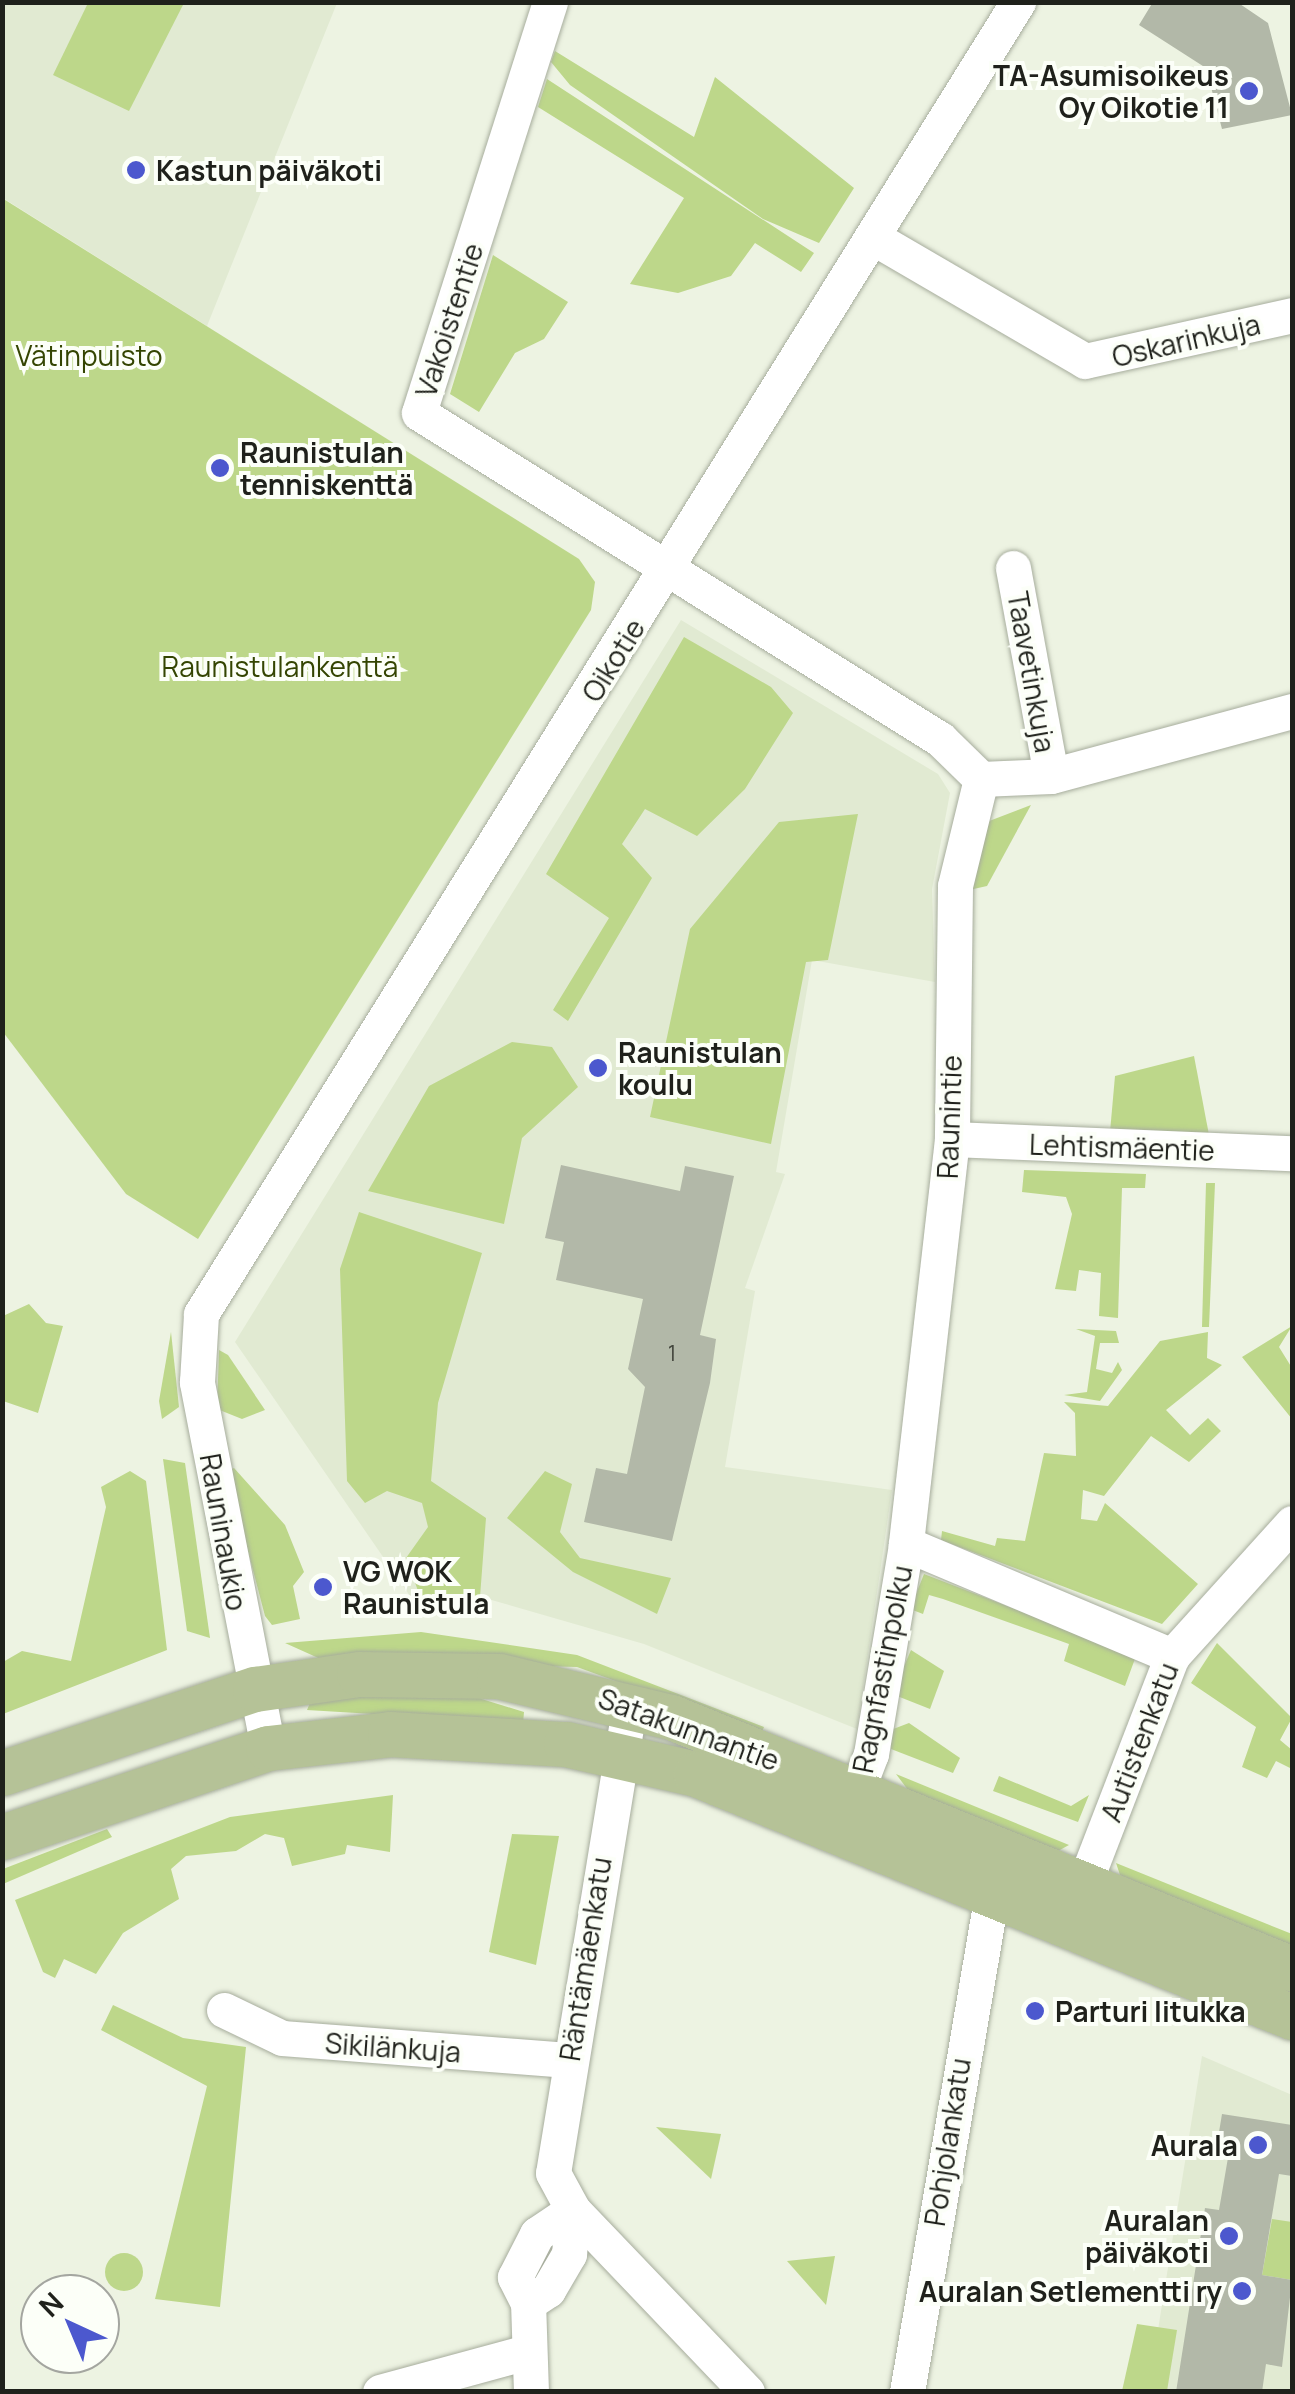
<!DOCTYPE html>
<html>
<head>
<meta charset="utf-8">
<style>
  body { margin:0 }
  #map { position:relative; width:1295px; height:2394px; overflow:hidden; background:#edf3e2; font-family:Manrope,sans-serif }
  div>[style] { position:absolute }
  .built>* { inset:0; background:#e1ead2 }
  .green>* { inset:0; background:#bdd78a }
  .round { border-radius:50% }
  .building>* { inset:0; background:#b2b8a8 }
  .roads { filter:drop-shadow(0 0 2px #a7ad9d) drop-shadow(0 0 2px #a7ad9d) }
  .minor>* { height:35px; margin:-17.5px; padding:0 17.5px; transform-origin:17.5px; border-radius:17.5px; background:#fff }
  .major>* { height:45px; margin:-22.5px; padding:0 22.5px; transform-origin:22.5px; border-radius:22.5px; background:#b5c297 }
  .dots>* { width:28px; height:28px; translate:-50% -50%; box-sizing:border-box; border:5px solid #fcfff8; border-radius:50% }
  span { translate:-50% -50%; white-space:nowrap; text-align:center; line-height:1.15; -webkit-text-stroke:8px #fcfff8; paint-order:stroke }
  .number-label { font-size:22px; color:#44473e }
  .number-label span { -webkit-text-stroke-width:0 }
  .poi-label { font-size:28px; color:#1f211b; font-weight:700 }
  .right { translate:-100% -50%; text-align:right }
  .left { translate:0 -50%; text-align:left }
  .street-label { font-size:28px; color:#1f211b }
  .park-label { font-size:28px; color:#344502 }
  .frame { position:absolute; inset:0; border:5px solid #1f211b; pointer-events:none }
  .north { position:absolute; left:20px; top:2274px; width:100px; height:100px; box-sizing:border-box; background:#fcfff8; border:2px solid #a4a6a0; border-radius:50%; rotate:316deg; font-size:28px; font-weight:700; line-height:40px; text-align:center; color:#1f211b }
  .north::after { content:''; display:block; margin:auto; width:35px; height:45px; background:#4c58ce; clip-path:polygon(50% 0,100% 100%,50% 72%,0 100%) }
</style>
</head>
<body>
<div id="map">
  <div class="built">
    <i style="clip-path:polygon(2px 3px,337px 3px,207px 326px,3px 198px)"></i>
    <i style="clip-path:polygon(681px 620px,938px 774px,950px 793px,932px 889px,935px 982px,812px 960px,776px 1172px,785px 1174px,745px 1288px,755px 1291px,725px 1467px,892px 1490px,857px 1729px,644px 1644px,481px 1597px,410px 1596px,235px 1342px)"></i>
    <i style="clip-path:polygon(1202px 2056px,1292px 2095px,1291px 2391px,1148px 2392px)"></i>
  </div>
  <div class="green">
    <i style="clip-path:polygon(88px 3px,184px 3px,129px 111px,53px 75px)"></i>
    <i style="clip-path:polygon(555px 51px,694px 137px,715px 77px,854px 188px,819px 243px,763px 219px,570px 85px,551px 62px)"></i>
    <i style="clip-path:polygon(547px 79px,814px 253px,801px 272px,755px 243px,731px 276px,678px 293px,630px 284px,684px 198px,538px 107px)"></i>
    <i style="clip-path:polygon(2px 198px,579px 559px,595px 582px,591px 610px,198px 1239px,126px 1194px,3px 1032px)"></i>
    <i style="clip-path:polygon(493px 255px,568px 302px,544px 339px,515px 353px,479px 412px,450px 394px)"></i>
    <i style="clip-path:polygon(684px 637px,771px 687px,793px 713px,745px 789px,697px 836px,645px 809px,622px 844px,652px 878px,568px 1021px,553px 1010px,609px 918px,546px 874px)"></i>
    <i style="clip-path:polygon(1031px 805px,987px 886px,969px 890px,984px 823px)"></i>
    <i style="clip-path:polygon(858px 814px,828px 960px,806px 962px,771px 1144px,650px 1117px,690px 929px,779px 822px)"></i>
    <i style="clip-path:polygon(512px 1042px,552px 1047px,578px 1087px,522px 1138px,504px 1224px,368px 1191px,429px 1086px)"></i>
    <i style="clip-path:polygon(1194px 1056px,1209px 1135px,1110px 1132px,1115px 1076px)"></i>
    <i style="clip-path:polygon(1024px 1170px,1146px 1174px,1145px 1188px,1122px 1188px,1118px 1318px,1099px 1316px,1101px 1273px,1079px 1270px,1076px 1291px,1055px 1289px,1072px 1214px,1066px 1197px,1022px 1192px)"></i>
    <i style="clip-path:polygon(1206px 1183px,1215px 1183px,1209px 1327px,1202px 1327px)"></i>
    <i style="clip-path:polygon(359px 1212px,482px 1253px,438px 1403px,431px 1481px,486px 1518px,480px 1597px,421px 1599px,406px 1558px,428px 1527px,422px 1503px,387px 1491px,365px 1503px,347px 1481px,340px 1269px)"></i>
    <i style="clip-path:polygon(29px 1304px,46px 1323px,63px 1326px,38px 1413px,3px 1401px,3px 1316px)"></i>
    <i style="clip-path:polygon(1292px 1326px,1279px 1347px,1292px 1368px,1292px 1419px,1242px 1357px)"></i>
    <i style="clip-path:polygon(1076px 1329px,1116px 1331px,1119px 1343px,1100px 1343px,1096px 1369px,1112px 1373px,1118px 1362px,1122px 1370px,1100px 1401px,1064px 1395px,1087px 1392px,1095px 1336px)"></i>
    <i style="clip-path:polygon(171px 1332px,179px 1407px,162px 1419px,159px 1401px)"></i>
    <i style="clip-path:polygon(1208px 1332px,1207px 1358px,1222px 1365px,1166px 1410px,1190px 1435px,1208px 1418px,1221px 1431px,1189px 1462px,1151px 1436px,1104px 1496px,1083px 1490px,1081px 1519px,1097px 1521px,1105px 1503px,1198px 1584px,1162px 1624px,941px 1540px,942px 1531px,995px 1546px,997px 1538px,1025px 1541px,1044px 1453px,1076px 1456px,1075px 1413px,1064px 1402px,1108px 1406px,1160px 1341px)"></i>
    <i style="clip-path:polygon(219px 1350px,228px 1355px,265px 1410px,242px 1419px,217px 1409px)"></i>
    <i style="clip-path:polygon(163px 1459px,185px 1463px,210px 1638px,187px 1631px)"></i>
    <i style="clip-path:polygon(234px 1468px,285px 1525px,304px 1572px,293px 1586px,300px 1619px,272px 1625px,265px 1616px,227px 1471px)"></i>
    <i style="clip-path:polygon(130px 1471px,146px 1481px,167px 1650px,3px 1714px,3px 1662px,22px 1651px,71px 1661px,106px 1507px,101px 1487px)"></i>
    <i style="clip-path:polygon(545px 1471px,572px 1484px,560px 1532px,580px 1558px,671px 1578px,657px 1614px,573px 1572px,507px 1518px)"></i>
    <i style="clip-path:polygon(924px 1574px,1136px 1656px,1125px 1686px,1064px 1661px,1069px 1644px,943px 1599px,929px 1595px,923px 1614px,910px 1609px)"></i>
    <i style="clip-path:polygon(421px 1632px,577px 1655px,764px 1727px,761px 1734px,577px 1667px,325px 1661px,285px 1643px)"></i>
    <i style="clip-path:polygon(1217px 1643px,1292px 1718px,1280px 1740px,1292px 1750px,1292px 1769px,1276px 1761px,1267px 1778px,1242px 1767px,1256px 1727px,1191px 1683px)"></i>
    <i style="clip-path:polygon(911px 1650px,944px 1671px,930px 1709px,892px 1694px)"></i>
    <i style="clip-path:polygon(459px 1692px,524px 1712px,523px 1723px,307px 1710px,312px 1698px)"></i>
    <i style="clip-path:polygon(909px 1723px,960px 1758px,953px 1773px,891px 1749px,888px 1731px)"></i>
    <i style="clip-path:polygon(896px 1774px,1069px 1845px,1058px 1851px,911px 1794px)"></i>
    <i style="clip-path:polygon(999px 1776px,1071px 1806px,1089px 1795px,1078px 1822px,993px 1791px)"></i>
    <i style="clip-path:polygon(393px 1795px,390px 1852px,347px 1845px,345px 1854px,292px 1866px,284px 1838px,265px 1834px,236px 1851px,186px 1856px,171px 1869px,179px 1899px,123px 1933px,96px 1974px,64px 1959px,55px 1978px,43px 1972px,15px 1900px,230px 1817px)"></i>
    <i style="clip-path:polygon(107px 1829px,112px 1837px,3px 1884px,3px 1869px)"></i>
    <i style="clip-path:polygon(512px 1834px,559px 1836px,536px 1965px,489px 1952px)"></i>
    <i style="clip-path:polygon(1116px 1863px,1292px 1934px,1292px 1949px,1120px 1875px)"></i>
    <i style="clip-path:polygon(113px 2005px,183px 2038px,246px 2047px,220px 2307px,155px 2299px,207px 2086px,101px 2030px)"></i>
    <i style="clip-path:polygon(656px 2127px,721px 2134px,711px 2179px)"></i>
    <i style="clip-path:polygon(1272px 2219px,1292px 2222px,1292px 2280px,1262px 2275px)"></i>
    <i class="round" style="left:105px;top:2253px;width:38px;height:38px"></i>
    <i style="clip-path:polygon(835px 2256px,826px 2305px,787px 2261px)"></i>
    <i style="clip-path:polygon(1137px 2324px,1177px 2330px,1167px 2391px,1122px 2391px)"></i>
  </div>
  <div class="building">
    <i style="clip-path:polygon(1153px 2px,1237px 2px,1268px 23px,1292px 115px,1222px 129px,1206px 68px,1139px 25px)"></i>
    <i style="clip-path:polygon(561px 1165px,680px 1191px,685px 1166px,734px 1176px,700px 1335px,716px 1339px,710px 1383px,672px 1541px,584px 1522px,596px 1468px,627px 1474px,645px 1387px,628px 1369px,643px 1299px,556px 1280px,564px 1242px,545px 1238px)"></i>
    <i style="clip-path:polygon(1222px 2114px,1292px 2125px,1292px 2176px,1279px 2174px,1262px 2275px,1292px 2280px,1282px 2367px,1266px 2364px,1262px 2392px,1176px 2392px,1205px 2208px,1219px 2210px,1230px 2146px,1217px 2144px)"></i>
  </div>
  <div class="roads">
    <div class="minor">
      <i style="left:550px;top:2px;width:431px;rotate:107.7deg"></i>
      <i style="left:419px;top:413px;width:615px;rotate:32.04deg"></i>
      <i style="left:940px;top:739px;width:57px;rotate:44.3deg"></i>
      <i style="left:874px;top:238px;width:244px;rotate:30.2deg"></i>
      <i style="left:1085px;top:361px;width:212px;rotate:-12.5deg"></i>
      <i style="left:1013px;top:568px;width:211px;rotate:79.6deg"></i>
      <i style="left:981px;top:779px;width:110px;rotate:103.7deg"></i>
      <i style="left:955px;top:886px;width:253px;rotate:90.7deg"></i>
      <i style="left:952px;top:1139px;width:408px;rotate:96.5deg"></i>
      <i style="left:906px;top:1544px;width:289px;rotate:22.8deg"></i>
      <i style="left:981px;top:779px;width:70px;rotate:-2.5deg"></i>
      <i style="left:1051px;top:776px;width:250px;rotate:-15.1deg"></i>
      <i style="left:952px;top:1139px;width:340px;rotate:2.4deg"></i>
      <i style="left:630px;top:1703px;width:476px;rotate:99.3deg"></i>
      <i style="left:553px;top:2173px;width:42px;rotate:61.6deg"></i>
      <i style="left:573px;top:2210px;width:252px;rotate:46.3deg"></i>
      <i style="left:268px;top:1748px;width:373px;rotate:-101deg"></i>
      <i style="left:197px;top:1382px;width:68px;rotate:-86.6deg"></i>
      <i style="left:201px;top:1314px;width:1546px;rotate:-58.09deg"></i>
      <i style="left:856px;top:1793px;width:42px;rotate:-69deg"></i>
      <i style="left:871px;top:1754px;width:213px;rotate:-80.5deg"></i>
      <i style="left:1084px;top:1884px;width:244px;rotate:-68.9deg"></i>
      <i style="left:1172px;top:1656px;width:179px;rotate:-47.9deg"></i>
      <i style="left:224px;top:2010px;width:64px;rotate:25.8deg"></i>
      <i style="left:282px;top:2038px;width:287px;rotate:4.4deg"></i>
      <i style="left:528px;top:2303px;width:24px;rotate:-33deg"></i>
      <i style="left:548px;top:2290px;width:42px;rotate:-59.7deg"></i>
      <i style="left:569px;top:2254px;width:44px;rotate:-84.8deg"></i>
      <i style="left:380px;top:2392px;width:149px;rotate:-15.2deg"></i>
      <i style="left:531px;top:2392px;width:89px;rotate:-91.9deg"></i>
      <i style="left:528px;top:2303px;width:29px;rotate:-117deg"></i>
      <i style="left:515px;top:2277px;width:48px;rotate:-62.9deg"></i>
      <i style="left:537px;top:2234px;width:43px;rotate:-33.7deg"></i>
      <i style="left:907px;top:2392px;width:506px;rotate:-80.33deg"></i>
    </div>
    <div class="major">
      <i style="left:2px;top:1773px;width:267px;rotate:-18.4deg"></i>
      <i style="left:255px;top:1689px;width:105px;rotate:-8.2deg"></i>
      <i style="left:359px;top:1674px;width:140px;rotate:0.8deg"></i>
      <i style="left:499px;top:1676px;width:177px;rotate:13.4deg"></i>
      <i style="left:671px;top:1717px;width:670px;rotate:22.09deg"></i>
      <i style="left:2px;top:1837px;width:280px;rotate:-18.5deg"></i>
      <i style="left:268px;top:1748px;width:123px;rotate:-6.5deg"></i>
      <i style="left:390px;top:1734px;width:176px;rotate:3.3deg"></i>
      <i style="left:566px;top:1744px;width:133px;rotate:13deg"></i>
      <i style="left:696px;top:1774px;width:644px;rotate:22.18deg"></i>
    </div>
  </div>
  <div class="dots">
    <i style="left:1249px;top:91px;background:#4c58ce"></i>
    <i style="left:136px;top:170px;background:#4c58ce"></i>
    <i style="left:220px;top:468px;background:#4c58ce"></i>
    <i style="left:598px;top:1068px;background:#4c58ce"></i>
    <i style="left:323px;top:1587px;background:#4c58ce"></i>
    <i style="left:1035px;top:2011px;background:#4c58ce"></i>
    <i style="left:1258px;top:2145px;background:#4c58ce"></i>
    <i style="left:1229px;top:2236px;background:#4c58ce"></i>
    <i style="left:1242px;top:2291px;background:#4c58ce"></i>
  </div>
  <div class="number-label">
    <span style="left:672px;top:1354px">1</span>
  </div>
  <div class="poi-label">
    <span class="right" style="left:1229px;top:91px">TA-Asumisoikeus<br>Oy Oikotie 11</span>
    <span class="left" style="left:156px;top:170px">Kastun päiväkoti</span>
    <span class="left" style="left:240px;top:468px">Raunistulan<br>tenniskenttä</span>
    <span class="left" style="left:618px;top:1068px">Raunistulan<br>koulu</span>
    <span class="left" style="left:343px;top:1587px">VG WOK<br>Raunistula</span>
    <span class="left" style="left:1055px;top:2011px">Parturi Iitukka</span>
    <span class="right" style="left:1238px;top:2145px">Aurala</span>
    <span class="right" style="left:1209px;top:2236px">Auralan<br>päiväkoti</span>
    <span class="right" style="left:1222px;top:2291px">Auralan Setlementti ry</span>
  </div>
  <div class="street-label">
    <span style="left:449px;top:320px;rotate:-72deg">Vakoistentie</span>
    <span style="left:1186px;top:340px;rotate:-13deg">Oskarinkuja</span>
    <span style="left:613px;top:660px;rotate:-58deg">Oikotie</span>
    <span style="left:1032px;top:672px;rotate:80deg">Taavetinkuja</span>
    <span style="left:949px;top:1117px;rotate:-88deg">Raunintie</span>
    <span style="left:1122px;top:1147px;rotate:2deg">Lehtismäentie</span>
    <span style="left:224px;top:1532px;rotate:80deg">Rauninaukio</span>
    <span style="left:882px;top:1669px;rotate:-79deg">Ragnfastinpolku</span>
    <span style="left:689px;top:1729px;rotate:20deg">Satakunnantie</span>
    <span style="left:1139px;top:1742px;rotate:-69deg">Autistenkatu</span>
    <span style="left:585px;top:1959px;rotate:-81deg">Räntämäenkatu</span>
    <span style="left:393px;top:2047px;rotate:4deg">Sikilänkuja</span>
    <span style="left:947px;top:2142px;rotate:-81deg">Pohjolankatu</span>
  </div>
  <div class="park-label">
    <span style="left:89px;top:355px">Vätinpuisto</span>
    <span style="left:280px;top:666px">Raunistulankenttä</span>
  </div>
  <div class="frame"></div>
  <div class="north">N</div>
</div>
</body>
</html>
